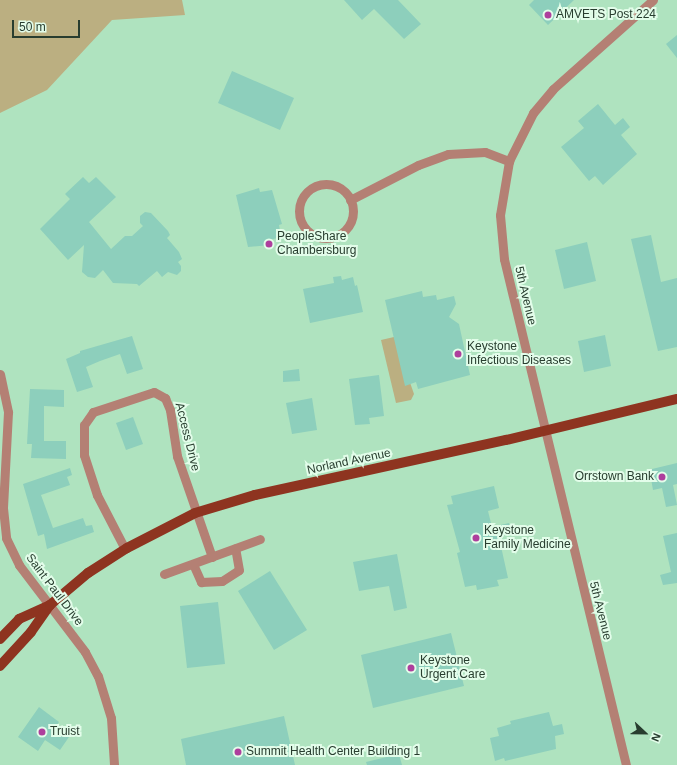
<!DOCTYPE html>
<html>
<head>
<meta charset="utf-8">
<style>
  body { margin:0 }
  #map { position:relative; width:677px; height:765px; overflow:hidden; background:#afe3bf; font-family:Arial,sans-serif }
  div>[style] { position:absolute }
  .green>* { inset:0; background:#bbaf81 }
  .building>* { inset:0; background:#8dcfbc }
  .minor>* { height:9px; margin:-4.5px; padding:0 4.5px; transform-origin:4.5px; border-radius:4.5px; background:#b48074 }
  .minor>.ring { margin:-4.5px; padding:0; box-sizing:content-box; background:none; border:9px solid #b48074; border-radius:50% }
  .major>* { height:10px; margin:-5px; padding:0 5px; transform-origin:5px; border-radius:5px; background:#8e3420 }
  .dots>* { width:11px; height:11px; translate:-50% -50%; box-sizing:border-box; border:2px solid #e3fdea; border-radius:50% }
  span { translate:-50% -50%; white-space:nowrap; text-align:center; line-height:1.15; -webkit-text-stroke:4px #e3fdea; paint-order:stroke }
  .poi-label { font-size:12px; color:#283d2f }
  .left { translate:0 -50%; text-align:left }
  .right { translate:-100% -50%; text-align:right }
  .street-label { font-size:12px; color:#283d2f }
  .north { position:absolute; left:625px; top:713px; width:40px; height:40px; -webkit-text-stroke:3px #e3fdea; paint-order:stroke; rotate:112deg; font-size:11px; font-weight:700; line-height:16px; text-align:center; color:#283d2f }
  .north::after { content:''; display:block; margin:auto; width:14px; height:18px; background:#283d2f; clip-path:polygon(50% 0,100% 100%,50% 72%,0 100%) }
  .scale { position:absolute; left:12px; top:20px; width:68px; height:18px; box-sizing:border-box; border:2px solid #283d2f; border-top:0; padding-left:5px; font-size:12px; line-height:14px; white-space:nowrap; color:#283d2f; -webkit-text-stroke:3px #e3fdea; paint-order:stroke }
</style>
</head>
<body>
<div id="map">
  <div class="green">
    <i style="clip-path:polygon(0 0,182px 0,185px 15px,112px 20px,47px 90px,0 113px)"></i>
    <i style="clip-path:polygon(394px 337px,414px 394px,411px 400px,396px 403px,381px 340px)"></i>
  </div>
  <div class="building">
    <i style="clip-path:polygon(344px 0,398px 0,421px 24px,404px 39px,374px 9px,362px 20px)"></i>
    <i style="clip-path:polygon(534px 0,574px 0,548px 25px,529px 5px)"></i>
    <i style="clip-path:polygon(677px 35px,677px 58px,666px 44px)"></i>
    <i style="clip-path:polygon(232px 71px,294px 98px,280px 130px,218px 103px)"></i>
    <i style="clip-path:polygon(598px 104px,615px 125px,623px 118px,630px 127px,621px 135px,637px 154px,603px 185px,595px 176px,589px 181px,561px 147px,584px 128px,578px 121px)"></i>
    <i style="clip-path:polygon(83px 177px,89px 183px,96px 177px,116px 197px,89px 222px,111px 249px,125px 236px,132px 236px,143px 226px,140px 223px,140px 216px,145px 212px,151px 213px,168px 231px,170px 235px,167px 238px,179px 252px,182px 259px,178px 262px,181px 266px,181px 271px,177px 275px,168px 272px,162px 277px,157px 271px,139px 286px,137px 284px,113px 283px,103px 270px,95px 278px,88px 277px,82px 272px,84px 245px,68px 260px,40px 229px,70px 199px,65px 194px)"></i>
    <i style="clip-path:polygon(259px 188px,260px 192px,272px 190px,282px 224px,279px 225px,281px 237px,270px 240px,271px 245px,248px 247px,236px 195px)"></i>
    <i style="clip-path:polygon(651px 235px,661px 282px,677px 278px,677px 347px,658px 351px,631px 239px)"></i>
    <i style="clip-path:polygon(587px 242px,596px 281px,564px 289px,555px 250px)"></i>
    <i style="clip-path:polygon(341px 276px,342px 280px,353px 277px,355px 286px,357px 285px,363px 312px,310px 323px,303px 289px,334px 283px,333px 277px)"></i>
    <i style="clip-path:polygon(422px 291px,423px 297px,436px 295px,437px 300px,454px 296px,456px 304px,449px 317px,459px 324px,470px 375px,418px 389px,416px 382px,405px 386px,385px 300px)"></i>
    <i style="clip-path:polygon(605px 335px,611px 366px,584px 372px,578px 341px)"></i>
    <i style="clip-path:polygon(132px 336px,143px 369px,127px 374px,120px 354px,100px 361px,86px 367px,93px 387px,77px 392px,66px 359px,80px 353px,80px 351px)"></i>
    <i style="clip-path:polygon(299px 369px,300px 381px,283px 382px,283px 371px)"></i>
    <i style="clip-path:polygon(379px 375px,384px 416px,369px 418px,370px 424px,355px 425px,349px 379px)"></i>
    <i style="clip-path:polygon(30px 389px,64px 390px,64px 407px,44px 406px,44px 441px,66px 441px,66px 459px,31px 458px,32px 444px,27px 444px)"></i>
    <i style="clip-path:polygon(312px 398px,317px 430px,292px 434px,286px 403px)"></i>
    <i style="clip-path:polygon(133px 417px,143px 444px,126px 450px,116px 423px)"></i>
    <i style="clip-path:polygon(677px 463px,677px 484px,673px 485px,677px 505px,666px 507px,662px 488px,653px 490px,650px 473px,652px 469px)"></i>
    <i style="clip-path:polygon(70px 468px,72px 475px,67px 477px,70px 485px,41px 495px,53px 528px,83px 518px,86px 526px,92px 525px,94px 532px,47px 549px,44px 534px,38px 536px,23px 484px)"></i>
    <i style="clip-path:polygon(494px 486px,499px 508px,488px 511px,492px 527px,509px 523px,510px 530px,498px 533px,508px 578px,497px 580px,499px 586px,477px 590px,476px 585px,465px 587px,457px 553px,460px 552px,447px 505px,453px 504px,451px 496px)"></i>
    <i style="clip-path:polygon(677px 533px,677px 583px,663px 585px,660px 575px,671px 572px,663px 536px)"></i>
    <i style="clip-path:polygon(397px 554px,407px 608px,394px 611px,389px 586px,359px 591px,353px 562px)"></i>
    <i style="clip-path:polygon(270px 571px,307px 630px,274px 650px,238px 591px)"></i>
    <i style="clip-path:polygon(218px 602px,225px 664px,187px 668px,180px 606px)"></i>
    <i style="clip-path:polygon(451px 633px,464px 686px,373px 708px,361px 655px)"></i>
    <i style="clip-path:polygon(39px 707px,59px 722px,55px 728px,69px 737px,60px 750px,45px 740px,38px 751px,18px 737px)"></i>
    <i style="clip-path:polygon(549px 712px,553px 726px,562px 724px,564px 734px,555px 736px,556px 749px,505px 761px,504px 758px,495px 761px,490px 738px,499px 736px,497px 728px,511px 724px,510px 721px)"></i>
    <i style="clip-path:polygon(284px 716px,295px 765px,186px 765px,181px 739px)"></i>
    <i style="clip-path:polygon(399px 754px,402px 765px,367px 765px,366px 762px)"></i>
  </div>
  <div class="minor">
    <i class="ring" style="left:299px;top:184px;width:45px;height:45px"></i>
    <i style="left:350px;top:200px;width:76px;rotate:-27.2deg"></i>
    <i style="left:418px;top:165px;width:32px;rotate:-20deg"></i>
    <i style="left:448px;top:154px;width:37px;rotate:-3deg"></i>
    <i style="left:485px;top:152px;width:26px;rotate:21deg"></i>
    <i style="left:0;top:374px;width:39px;rotate:78deg"></i>
    <i style="left:8px;top:412px;width:96px;rotate:93deg"></i>
    <i style="left:3px;top:508px;width:30px;rotate:84deg"></i>
    <i style="left:6px;top:538px;width:30px;rotate:64deg"></i>
    <i style="left:19px;top:565px;width:109px;rotate:52.8deg"></i>
    <i style="left:85px;top:652px;width:27px;rotate:62deg"></i>
    <i style="left:98px;top:676px;width:44px;rotate:72.8deg"></i>
    <i style="left:111px;top:718px;width:47px;rotate:86.3deg"></i>
    <i style="left:125px;top:549px;width:61px;rotate:-117.4deg"></i>
    <i style="left:97px;top:495px;width:42px;rotate:-108deg"></i>
    <i style="left:84px;top:455px;width:30px;rotate:-90deg"></i>
    <i style="left:84px;top:425px;width:16px;rotate:-55deg"></i>
    <i style="left:93px;top:412px;width:64px;rotate:-18.2deg"></i>
    <i style="left:154px;top:392px;width:13px;rotate:29deg"></i>
    <i style="left:165px;top:398px;width:13px;rotate:67deg"></i>
    <i style="left:170px;top:410px;width:47px;rotate:81.3deg"></i>
    <i style="left:177px;top:456px;width:107px;rotate:70.9deg"></i>
    <i style="left:193px;top:564px;width:20px;rotate:66deg"></i>
    <i style="left:201px;top:582px;width:21px;rotate:-3deg"></i>
    <i style="left:222px;top:581px;width:20px;rotate:-33deg"></i>
    <i style="left:239px;top:570px;width:22px;rotate:-100deg"></i>
    <i style="left:164px;top:574px;width:102px;rotate:-20deg"></i>
    <i style="left:626px;top:765px;width:520px;rotate:-103.56deg"></i>
    <i style="left:504px;top:259px;width:44px;rotate:-95.2deg"></i>
    <i style="left:500px;top:215px;width:55px;rotate:-80.5deg"></i>
    <i style="left:509px;top:161px;width:54px;rotate:-63.4deg"></i>
    <i style="left:533px;top:113px;width:31px;rotate:-50deg"></i>
    <i style="left:553px;top:89px;width:134px;rotate:-41.7deg"></i>
  </div>
  <div class="major">
    <i style="left:0;top:639px;width:28px;rotate:-46deg"></i>
    <i style="left:19px;top:619px;width:34px;rotate:-24deg"></i>
    <i style="left:0;top:666px;width:46px;rotate:-47.6deg"></i>
    <i style="left:31px;top:632px;width:33px;rotate:-55deg"></i>
    <i style="left:50px;top:605px;width:50px;rotate:-40.1deg"></i>
    <i style="left:88px;top:573px;width:46px;rotate:-32.7deg"></i>
    <i style="left:127px;top:548px;width:76px;rotate:-27.2deg"></i>
    <i style="left:195px;top:513px;width:63px;rotate:-16.7deg"></i>
    <i style="left:255px;top:495px;width:257px;rotate:-12.4deg"></i>
    <i style="left:506px;top:440px;width:176px;rotate:-13.5deg"></i>
  </div>
  <div class="dots">
    <i style="left:548px;top:15px;background:#ae3f9d"></i>
    <i style="left:269px;top:244px;background:#ae3f9d"></i>
    <i style="left:458px;top:354px;background:#ae3f9d"></i>
    <i style="left:662px;top:477px;background:#ae3f9d"></i>
    <i style="left:476px;top:538px;background:#ae3f9d"></i>
    <i style="left:411px;top:668px;background:#ae3f9d"></i>
    <i style="left:42px;top:732px;background:#ae3f9d"></i>
    <i style="left:238px;top:752px;background:#ae3f9d"></i>
  </div>
  <div class="poi-label">
    <span class="left" style="left:556px;top:15px">AMVETS Post 224</span>
    <span class="left" style="left:277px;top:244px">PeopleShare<br>Chambersburg</span>
    <span class="left" style="left:467px;top:354px">Keystone<br>Infectious Diseases</span>
    <span class="right" style="left:654px;top:477px">Orrstown Bank</span>
    <span class="left" style="left:484px;top:538px">Keystone<br>Family Medicine</span>
    <span class="left" style="left:420px;top:668px">Keystone<br>Urgent Care</span>
    <span class="left" style="left:50px;top:732px">Truist</span>
    <span class="left" style="left:246px;top:752px">Summit Health Center Building 1</span>
  </div>
  <div class="street-label">
    <span style="left:525px;top:296px;rotate:77deg">5th Avenue</span>
    <span style="left:187px;top:437px;rotate:76deg">Access Drive</span>
    <span style="left:349px;top:462px;rotate:-12deg">Norland Avenue</span>
    <span style="left:54px;top:590px;rotate:53deg">Saint Paul Drive</span>
    <span style="left:600px;top:611px;rotate:76deg">5th Avenue</span>
  </div>
  <div class="north">N</div>
  <div class="scale">50 m</div>
</div>
</body>
</html>
